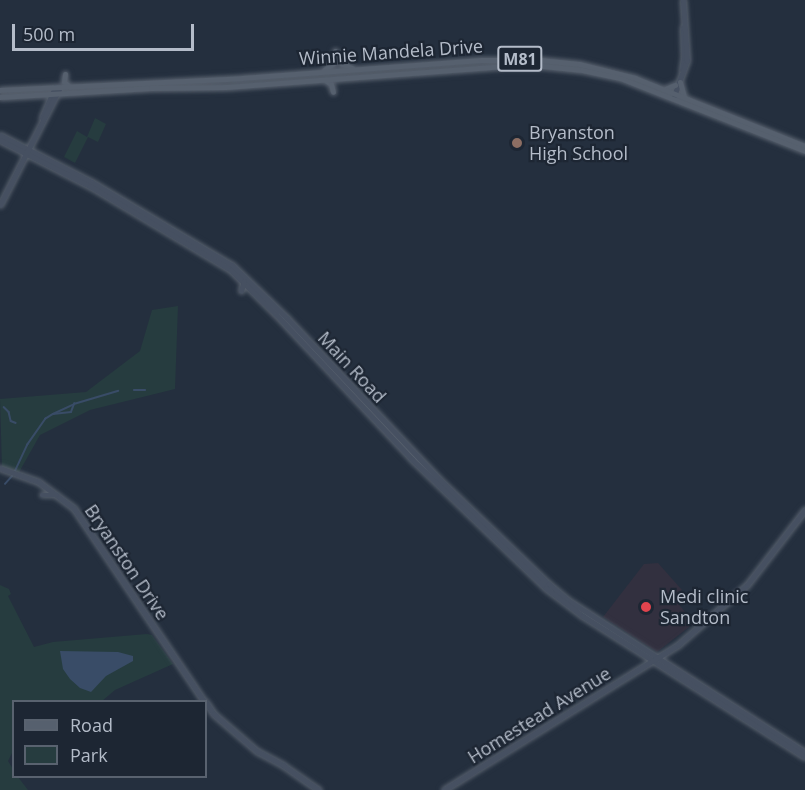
<!DOCTYPE html>
<html>
<head>
<meta charset="utf-8">
<style>
  body { margin:0 }
  #map { position:relative; width:805px; height:790px; overflow:hidden; background:#242f3e; font-family:"Open Sans",sans-serif }
  div>[style] { position:absolute }
  .medical>* { inset:0; background:#32303f }
  .green>* { inset:0; background:#263c3f }
  .water>* { inset:0; background:#394c67 }
  .stream>* { height:1.5px; margin:-0.75px; padding:0 0.75px; transform-origin:0.75px; border-radius:0.75px; background:#394c67 }
  .roads { filter:drop-shadow(0 0 2px #565f6c) drop-shadow(0 0 2px #565f6c) }
  .secondary>* { height:4.5px; margin:-2.25px; padding:0 2.25px; transform-origin:2.25px; border-radius:2.25px; background:#465061 }
  .primary>* { height:5px; margin:-2.5px; padding:0 2.5px; transform-origin:2.5px; border-radius:2.5px; background:#56606e }
  .dots>* { width:16px; height:16px; translate:-50% -50%; box-sizing:border-box; border:3px solid #1d2633; border-radius:50% }
  span { translate:-50% -50%; white-space:nowrap; text-align:center; line-height:1.15; -webkit-text-stroke:4.5px #1d2633; paint-order:stroke }
  .shield-label span { padding:2px 4px; background:#1d2633; border:2px solid; border-radius:4px; -webkit-text-stroke-width:0 }
  .shield-label { font-size:16px; color:#b4bcc9; font-weight:700 }
  .street-label { font-size:18px; color:#b4bcc9 }
  .poi-label { font-size:18px; color:#b4bcc9 }
  .left { translate:0 -50%; text-align:left }
  .legend { position:absolute; left:12px; top:700px; width:195px; height:78px; box-sizing:border-box; background:#1d2633; border:2px solid #59626f; margin:0; padding:8px 10px; list-style:none; font-size:18px; color:#b4bcc9 }
  .legend li { display:flex; align-items:center; gap:12px; height:30px }
  .legend b { width:30px; border:2px solid #59626f }
  .scale { position:absolute; left:12px; top:24px; width:182px; height:27px; box-sizing:border-box; border:3px solid #b4bcc9; border-top:0; padding-left:8px; font-size:18px; line-height:21px; white-space:nowrap; color:#b4bcc9; -webkit-text-stroke:4px #1d2633; paint-order:stroke }
</style>
</head>
<body>
<div id="map">
  <div class="medical">
    <i style="clip-path:polygon(658px 563px,682px 590px,673px 597px,694px 623px,657px 652px,603px 617px,644px 564px)"></i>
  </div>
  <div class="green">
    <i style="clip-path:polygon(95px 118px,106px 124px,98px 142px,88px 137px,75px 163px,64px 157px,77px 131px,87px 137px)"></i>
    <i style="clip-path:polygon(178px 306px,175px 389px,90px 410px,40px 435px,18px 474px,2px 469px,0 399px,86px 392px,140px 351px,152px 310px)"></i>
    <i style="clip-path:polygon(0 585px,9px 589px,11px 594px,8px 596px,34px 647px,53px 642px,147px 634px,152px 635px,173px 664px,115px 690px,102px 701px,14px 702px,13px 751px,8px 761px,13px 769px,14px 776px,18px 777px,28px 790px,0 790px)"></i>
  </div>
  <div class="water">
    <i style="clip-path:polygon(60px 651px,118px 652px,133px 656px,133px 661px,106px 676px,91px 692px,80px 688px,70px 679px,63px 669px)"></i>
  </div>
  <div class="stream">
    <i style="left:134px;top:390px;width:11px"></i>
    <i style="left:4px;top:407px;width:7px;rotate:45deg"></i>
    <i style="left:9px;top:412px;width:9px;rotate:77deg"></i>
    <i style="left:11px;top:421px;width:5px;rotate:22deg"></i>
    <i style="left:53px;top:414px;width:23px;rotate:-25deg"></i>
    <i style="left:15px;top:471px;width:29px;rotate:-65deg"></i>
    <i style="left:27px;top:445px;width:32px;rotate:-55deg"></i>
    <i style="left:45px;top:419px;width:9px;rotate:-32deg"></i>
    <i style="left:53px;top:414px;width:18px;rotate:-6deg"></i>
    <i style="left:71px;top:412px;width:9px;rotate:-69deg"></i>
    <i style="left:74px;top:404px;width:46px;rotate:-16.5deg"></i>
    <i style="left:5px;top:484px;width:12px;rotate:-48deg"></i>
  </div>
  <div class="roads">
    <div class="secondary">
      <i style="left:682px;top:70px;width:12px;rotate:-81deg"></i>
      <i style="left:684px;top:58px;width:30px;rotate:-92deg"></i>
      <i style="left:674px;top:96px;width:37px;rotate:-70deg"></i>
      <i style="left:687px;top:61px;width:61px;rotate:-93.8deg"></i>
      <i style="left:42px;top:118px;width:33px;rotate:-67deg"></i>
      <i style="left:0;top:135px;width:103px;rotate:27.1deg"></i>
      <i style="left:92px;top:182px;width:163px;rotate:30.7deg"></i>
      <i style="left:232px;top:265px;width:76px;rotate:43.9deg"></i>
      <i style="left:287px;top:318px;width:223px;rotate:46.6deg"></i>
      <i style="left:440px;top:480px;width:151px;rotate:43.7deg"></i>
      <i style="left:549px;top:584px;width:25px;rotate:40deg"></i>
      <i style="left:568px;top:600px;width:282px;rotate:32.7deg"></i>
      <i style="left:0;top:140px;width:101px;rotate:27.1deg"></i>
      <i style="left:90px;top:186px;width:164px;rotate:30.8deg"></i>
      <i style="left:231px;top:270px;width:63px;rotate:44.4deg"></i>
      <i style="left:276px;top:314px;width:199px;rotate:46.8deg"></i>
      <i style="left:412px;top:459px;width:186px;rotate:43.9deg"></i>
      <i style="left:546px;top:588px;width:46px;rotate:37.1deg"></i>
      <i style="left:583px;top:616px;width:263px;rotate:32.4deg"></i>
      <i style="left:0;top:205px;width:132px;rotate:-63deg"></i>
      <i style="left:241px;top:291px;width:10px;rotate:-73deg"></i>
      <i style="left:0;top:468px;width:41px;rotate:19.7deg"></i>
      <i style="left:39px;top:482px;width:44px;rotate:36.6deg"></i>
      <i style="left:74px;top:508px;width:234px;rotate:56deg"></i>
      <i style="left:42px;top:495px;width:15px"></i>
      <i style="left:206px;top:702px;width:14px;rotate:56deg"></i>
      <i style="left:214px;top:714px;width:57px;rotate:40.7deg"></i>
      <i style="left:257px;top:751px;width:30px;rotate:28deg"></i>
      <i style="left:283px;top:765px;width:44px;rotate:34.8deg"></i>
      <i style="left:444px;top:790px;width:275px;rotate:-31.8deg"></i>
      <i style="left:678px;top:645px;width:91px;rotate:-41deg"></i>
      <i style="left:747px;top:585px;width:95px;rotate:-52.3deg"></i>
    </div>
    <div class="primary">
      <i style="left:335px;top:51px;width:15px;rotate:62deg"></i>
      <i style="left:342px;top:64px;width:11px;rotate:22deg"></i>
      <i style="left:324px;top:70px;width:12px;rotate:-35deg"></i>
      <i style="left:65px;top:74px;width:8px;rotate:97deg"></i>
      <i style="left:64px;top:82px;width:8px;rotate:40deg"></i>
      <i style="left:325px;top:80px;width:7px;rotate:34deg"></i>
      <i style="left:331px;top:84px;width:8px;rotate:76deg"></i>
      <i style="left:680px;top:82px;width:16px;rotate:75deg"></i>
      <i style="left:665px;top:89px;width:11px;rotate:-22deg"></i>
      <i style="left:0;top:90px;width:242px;rotate:-2.8deg"></i>
      <i style="left:242px;top:78px;width:240px;rotate:-4.3deg"></i>
      <i style="left:481px;top:60px;width:59px"></i>
      <i style="left:540px;top:60px;width:39px;rotate:6deg"></i>
      <i style="left:579px;top:64px;width:58px;rotate:14deg"></i>
      <i style="left:635px;top:78px;width:183px;rotate:21.8deg"></i>
      <i style="left:0;top:97px;width:151px;rotate:-3.4deg"></i>
      <i style="left:151px;top:88px;width:75px;rotate:-0.8deg"></i>
      <i style="left:226px;top:87px;width:283px;rotate:-4.3deg"></i>
      <i style="left:508px;top:66px;width:35px"></i>
      <i style="left:543px;top:66px;width:39px;rotate:6deg"></i>
      <i style="left:582px;top:70px;width:39px;rotate:12deg"></i>
      <i style="left:620px;top:78px;width:199px;rotate:21.5deg"></i>
    </div>
  </div>
  <div class="dots">
    <i style="left:517px;top:143px;background:#8d6e63"></i>
    <i style="left:646px;top:607px;background:#e0444e"></i>
  </div>
  <div class="shield-label">
    <span style="left:520px;top:59px">M81</span>
  </div>
  <div class="street-label">
    <span style="left:391px;top:52px;rotate:-4deg">Winnie Mandela Drive</span>
    <span style="left:352px;top:367px;rotate:47deg">Main Road</span>
    <span style="left:127px;top:562px;rotate:56deg">Bryanston Drive</span>
    <span style="left:539px;top:715px;rotate:-32deg">Homestead Avenue</span>
  </div>
  <div class="poi-label">
    <span class="left" style="left:529px;top:143px">Bryanston<br>High School</span>
    <span class="left" style="left:660px;top:607px">Medi clinic<br>Sandton</span>
  </div>
  <ul class="legend">
  <li><b style="height:8px;background:#56606e"></b>Road</li>
  <li><b style="height:16px;background:#263c3f"></b>Park</li>
  </ul>
  <div class="scale">500 m</div>
</div>
</body>
</html>
